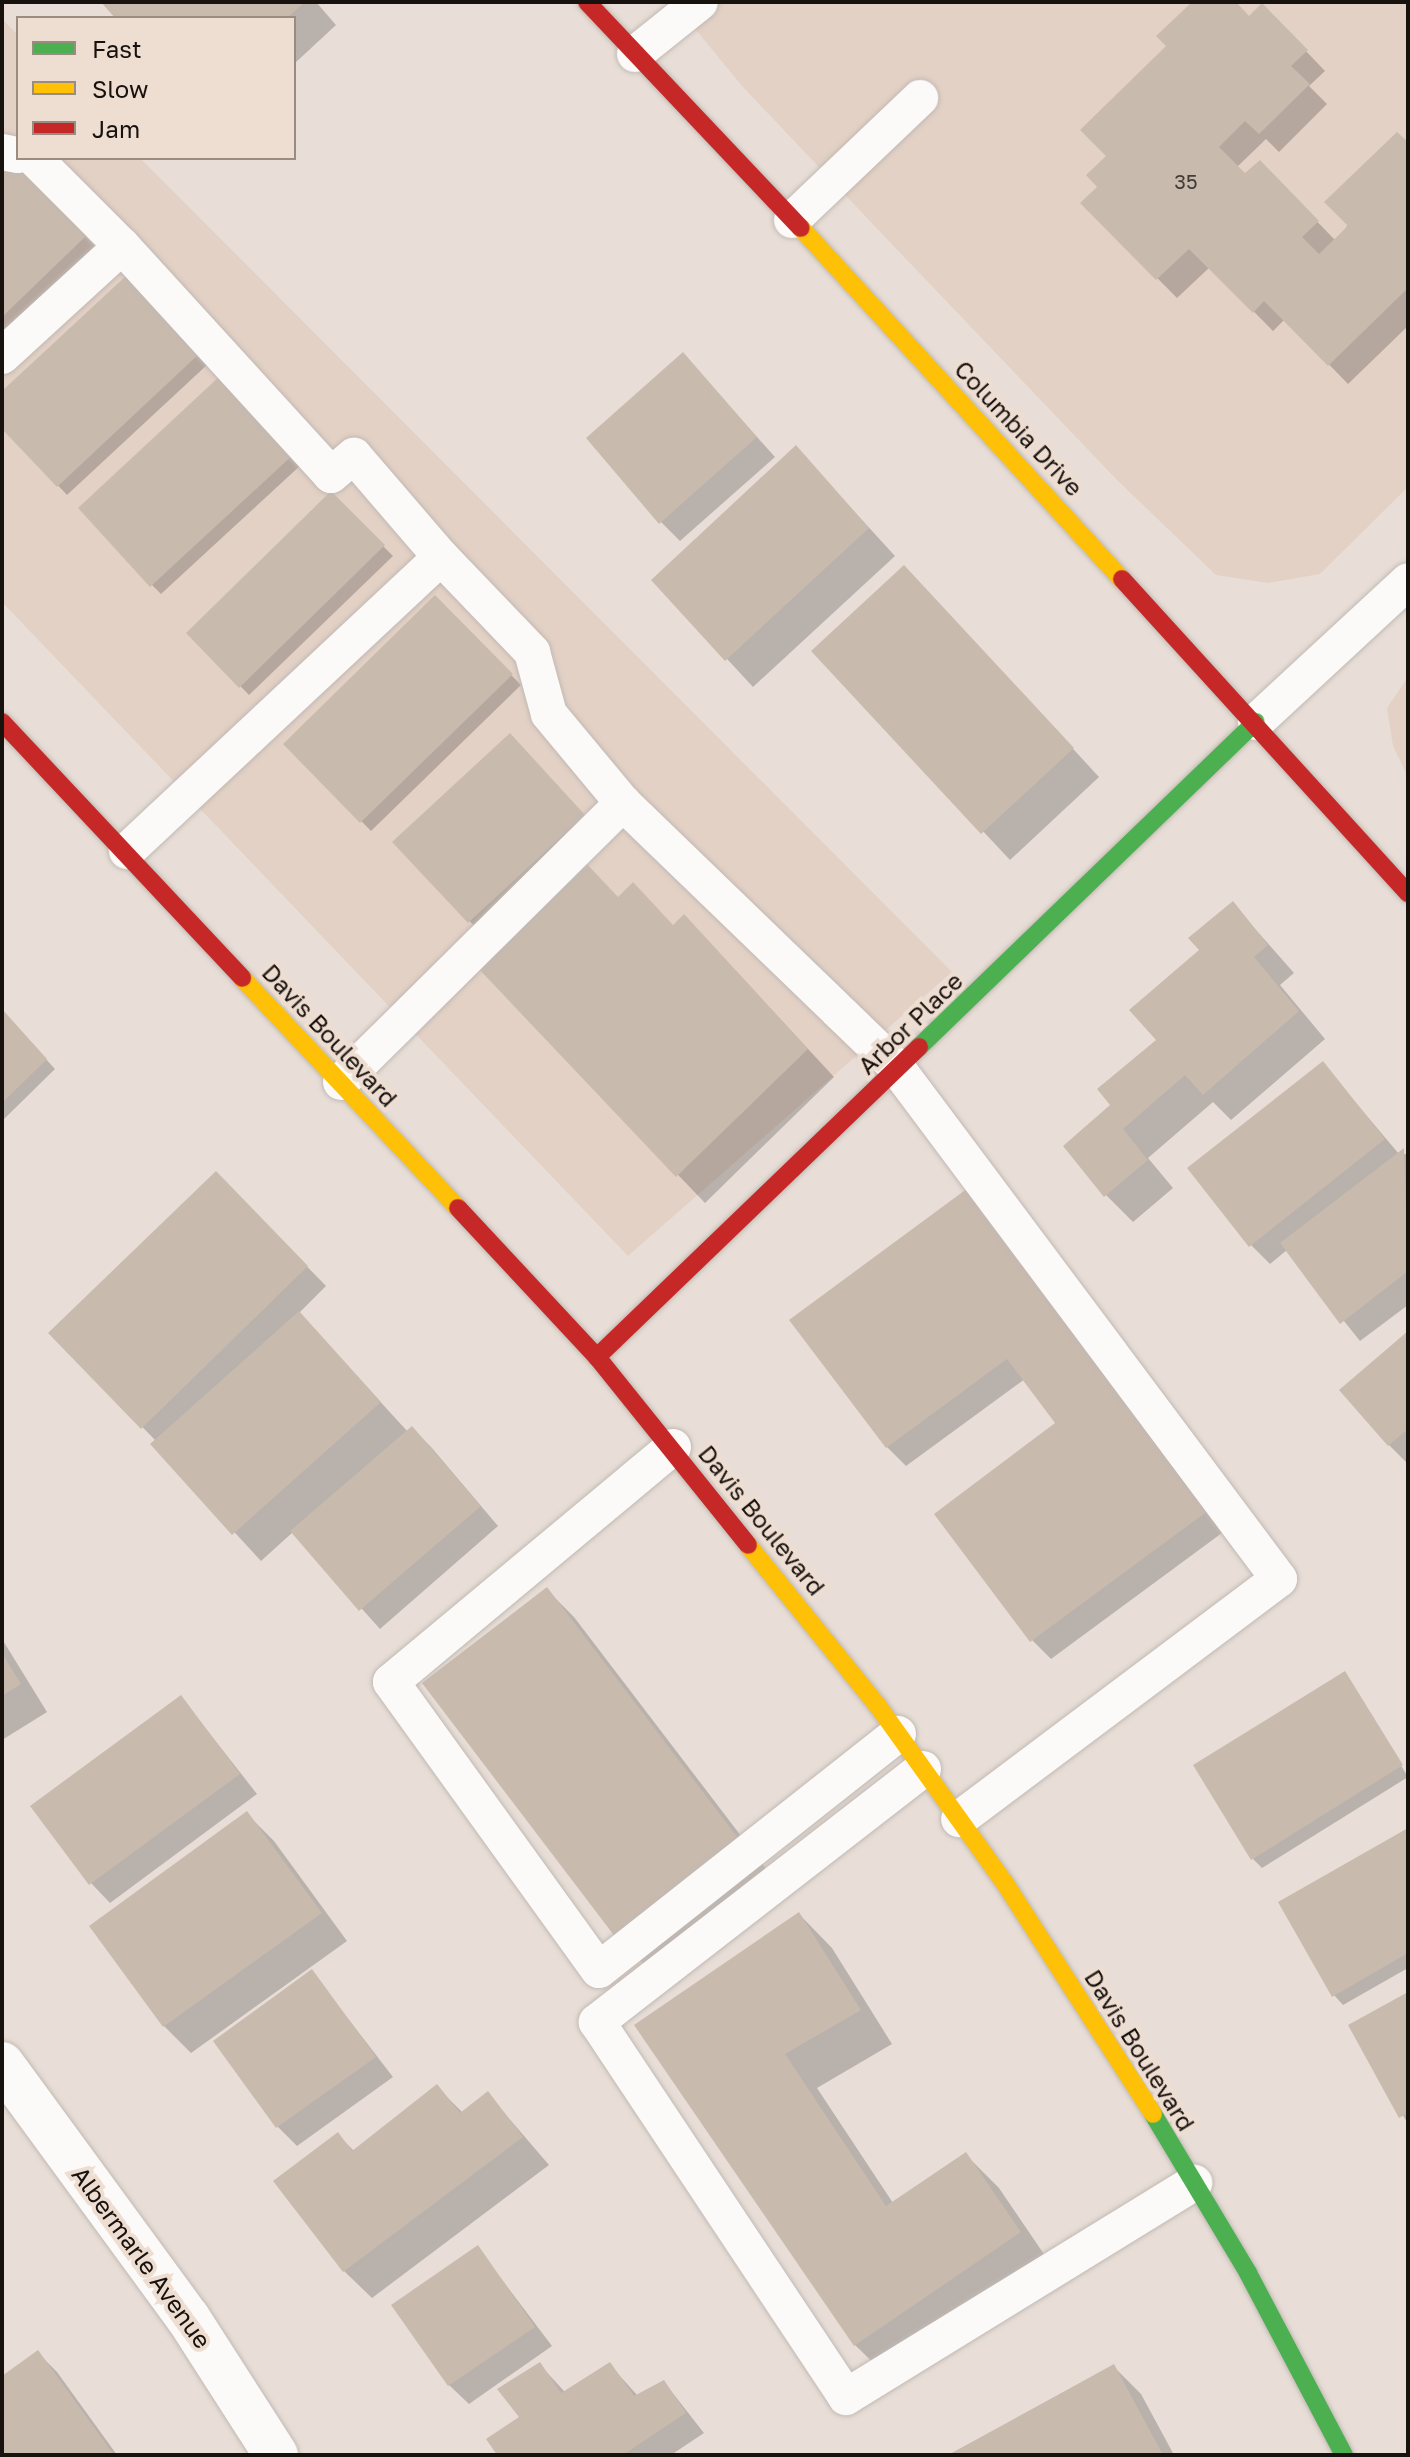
<!DOCTYPE html>
<html>
<head>
<meta charset="utf-8">
<style>
  body { margin:0 }
  #map { position:relative; width:1410px; height:2457px; overflow:hidden; background:#e8ded7; font-family:"Golos Text",sans-serif }
  div>[style] { position:absolute }
  .built>* { inset:0; background:#e3d1c5 }
  .shadow>* { inset:0; background:#0003 }
  .building>* { inset:0; background:#c9baae }
  .roads { filter:drop-shadow(0 0 2px #c1b9b4) drop-shadow(0 0 2px #c1b9b4) }
  .lane>* { height:36px; margin:-18px; padding:0 18px; transform-origin:18px; border-radius:18px; background:#fcfaf9 }
  .street>* { height:44px; margin:-22px; padding:0 22px; transform-origin:22px; border-radius:22px; background:#fcfaf9 }
  .fast>* { height:18px; margin:-9px; padding:0 9px; transform-origin:9px; border-radius:9px; background:#4caf50 }
  .slow>* { height:18px; margin:-9px; padding:0 9px; transform-origin:9px; border-radius:9px; background:#ffc107 }
  .jam>* { height:18px; margin:-9px; padding:0 9px; transform-origin:9px; border-radius:9px; background:#c62828 }
  span { translate:-50% -50%; white-space:nowrap; text-align:center; line-height:1.15; -webkit-text-stroke:8px #eeddd1; paint-order:stroke }
  .number-label { font-size:20px; color:#443c36 }
  .number-label span { -webkit-text-stroke-width:0 }
  .street-label { font-size:24px; color:#18120e }
  .frame { position:absolute; inset:0; border:4px solid #18120e; pointer-events:none }
  .legend { position:absolute; left:16px; top:16px; width:280px; height:144px; box-sizing:border-box; background:#eeddd1; border:2px solid #988c83; margin:0; padding:10px 14px; list-style:none; font-size:24px; color:#18120e }
  .legend li { display:flex; align-items:center; gap:16px; height:40px }
  .legend b { width:40px; border:2px solid #988c83 }
</style>
</head>
<body>
<div id="map">
  <div class="built">
    <i style="clip-path:polygon(673px 2px,1408px 2px,1408px 487px,1320px 574px,1268px 583px,1216px 575px,1117px 480px,885px 237px,742px 86px)"></i>
    <i style="clip-path:polygon(2px 19px,18px 35px,18px 158px,140px 158px,952px 972px,628px 1256px,2px 602px)"></i>
    <i style="clip-path:polygon(1408px 677px,1408px 777px,1393px 746px,1387px 708px)"></i>
  </div>
  <div class="shadow">
    <i style="clip-path:polygon(104px 2px,316px 2px,336px 25px,294px 64px,294px 18px,118px 18px)"></i>
    <i style="clip-path:polygon(1195px 2px,1235px 2px,1250px 18px,1262px 5px,1325px 71px,1309px 86px,1327px 104px,1279px 152px,1266px 139px,1237px 167px,1245px 176px,1260px 163px,1336px 241px,1408px 145px,1408px 326px,1348px 384px,1285px 319px,1273px 331px,1210px 267px,1177px 298px,1083px 203px,1099px 187px,1109px 156px)"></i>
    <i style="clip-path:polygon(13px 161px,95px 246px,2px 335px,2px 171px)"></i>
    <i style="clip-path:polygon(127px 278px,208px 364px,67px 495px,2px 426px,2px 394px)"></i>
    <i style="clip-path:polygon(683px 355px,775px 457px,680px 541px,661px 522px)"></i>
    <i style="clip-path:polygon(221px 378px,302px 464px,161px 594px,152px 585px)"></i>
    <i style="clip-path:polygon(796px 448px,895px 556px,753px 687px,654px 580px)"></i>
    <i style="clip-path:polygon(331px 494px,393px 556px,249px 695px,189px 633px)"></i>
    <i style="clip-path:polygon(931px 595px,1099px 777px,1010px 860px,814px 651px)"></i>
    <i style="clip-path:polygon(435px 598px,521px 685px,371px 831px,286px 744px)"></i>
    <i style="clip-path:polygon(519px 745px,593px 825px,479px 931px,395px 842px)"></i>
    <i style="clip-path:polygon(618px 899px,711px 944px,834px 1077px,705px 1203px,479px 967px)"></i>
    <i style="clip-path:polygon(1233px 904px,1294px 973px,1280px 985px,1325px 1039px,1231px 1120px,1213px 1102px,1148px 1158px,1173px 1188px,1133px 1222px,1106px 1195px,1113px 1106px,1158px 1041px,1202px 950px)"></i>
    <i style="clip-path:polygon(2px 1011px,55px 1069px,2px 1121px)"></i>
    <i style="clip-path:polygon(1323px 1064px,1399px 1154px,1408px 1154px,1408px 1305px,1360px 1341px,1287px 1250px,1270px 1264px,1251px 1245px)"></i>
    <i style="clip-path:polygon(216px 1173px,326px 1286px,299px 1313px,408px 1432px,412px 1428px,431px 1447px,498px 1526px,380px 1629px,293px 1532px,261px 1561px,153px 1444px,156px 1441px,51px 1333px)"></i>
    <i style="clip-path:polygon(967px 1191px,1226px 1530px,1051px 1659px,1032px 1640px,1058px 1424px,1025px 1379px,906px 1466px,887px 1447px)"></i>
    <i style="clip-path:polygon(1408px 1334px,1408px 1464px,1389px 1445px)"></i>
    <i style="clip-path:polygon(547px 1590px,574px 1617px,767px 1870px,644px 1964px,617px 1937px)"></i>
    <i style="clip-path:polygon(2px 1639px,47px 1712px,2px 1740px)"></i>
    <i style="clip-path:polygon(1345px 1673px,1408px 1777px,1262px 1868px,1253px 1859px)"></i>
    <i style="clip-path:polygon(181px 1697px,257px 1794px,110px 1903px,91px 1883px)"></i>
    <i style="clip-path:polygon(247px 1814px,274px 1841px,347px 1941px,191px 2053px,164px 2026px)"></i>
    <i style="clip-path:polygon(1408px 1831px,1408px 1968px,1343px 2005px,1334px 1995px)"></i>
    <i style="clip-path:polygon(799px 1914px,832px 1948px,892px 2044px,817px 2088px,893px 2203px,965px 2154px,999px 2188px,1052px 2266px,889px 2378px,855px 2345px,637px 2025px)"></i>
    <i style="clip-path:polygon(312px 1972px,393px 2077px,297px 2146px,278px 2127px)"></i>
    <i style="clip-path:polygon(1408px 1994px,1408px 2124px,1351px 2026px)"></i>
    <i style="clip-path:polygon(437px 2087px,463px 2113px,488px 2094px,549px 2165px,372px 2298px,344px 2271px,338px 2135px,355px 2152px)"></i>
    <i style="clip-path:polygon(478px 2248px,552px 2346px,469px 2404px,449px 2385px)"></i>
    <i style="clip-path:polygon(38px 2353px,57px 2372px,117px 2455px,3px 2455px,2px 2379px)"></i>
    <i style="clip-path:polygon(540px 2365px,565px 2392px,610px 2365px,638px 2396px,664px 2382px,704px 2433px,671px 2455px,499px 2455px,522px 2417px)"></i>
    <i style="clip-path:polygon(1114px 2367px,1141px 2394px,1174px 2455px,953px 2455px)"></i>
  </div>
  <div class="building">
    <i style="clip-path:polygon(101px 2px,305px 2px,287px 18px,115px 18px)"></i>
    <i style="clip-path:polygon(1192px 2px,1236px 2px,1249px 16px,1262px 3px,1308px 50px,1291px 66px,1310px 84px,1259px 134px,1245px 121px,1219px 147px,1245px 173px,1260px 160px,1319px 221px,1302px 237px,1319px 254px,1348px 226px,1324px 202px,1397px 132px,1408px 142px,1408px 288px,1328px 366px,1264px 301px,1253px 313px,1189px 249px,1156px 280px,1080px 203px,1097px 187px,1086px 175px,1106px 156px,1080px 130px,1166px 46px,1156px 36px)"></i>
    <i style="clip-path:polygon(13px 158px,87px 235px,2px 317px,2px 168px)"></i>
    <i style="clip-path:polygon(127px 275px,200px 353px,57px 487px,2px 429px,2px 391px)"></i>
    <i style="clip-path:polygon(683px 352px,757px 437px,659px 524px,586px 438px)"></i>
    <i style="clip-path:polygon(221px 375px,295px 453px,150px 587px,78px 508px)"></i>
    <i style="clip-path:polygon(796px 445px,869px 528px,725px 661px,651px 580px)"></i>
    <i style="clip-path:polygon(331px 491px,385px 545px,239px 688px,186px 633px)"></i>
    <i style="clip-path:polygon(904px 565px,1074px 748px,981px 834px,811px 651px)"></i>
    <i style="clip-path:polygon(435px 595px,513px 674px,360px 823px,283px 744px)"></i>
    <i style="clip-path:polygon(510px 733px,585px 815px,468px 923px,392px 842px)"></i>
    <i style="clip-path:polygon(585px 862px,618px 897px,633px 882px,673px 925px,684px 914px,808px 1049px,676px 1177px,476px 966px)"></i>
    <i style="clip-path:polygon(1233px 901px,1268px 945px,1254px 957px,1299px 1011px,1203px 1095px,1185px 1075px,1123px 1129px,1148px 1160px,1104px 1197px,1063px 1146px,1110px 1105px,1097px 1089px,1156px 1040px,1129px 1010px,1199px 950px,1188px 938px)"></i>
    <i style="clip-path:polygon(2px 1009px,47px 1059px,2px 1103px)"></i>
    <i style="clip-path:polygon(1323px 1061px,1385px 1139px,1249px 1247px,1187px 1168px)"></i>
    <i style="clip-path:polygon(1404px 1148px,1408px 1271px,1340px 1324px,1280px 1243px)"></i>
    <i style="clip-path:polygon(216px 1171px,308px 1266px,141px 1429px,48px 1333px)"></i>
    <i style="clip-path:polygon(968px 1188px,1209px 1510px,1030px 1642px,934px 1514px,1055px 1423px,1007px 1359px,886px 1448px,789px 1320px)"></i>
    <i style="clip-path:polygon(299px 1311px,381px 1402px,232px 1535px,150px 1444px)"></i>
    <i style="clip-path:polygon(1408px 1331px,1408px 1429px,1388px 1446px,1339px 1390px)"></i>
    <i style="clip-path:polygon(412px 1426px,481px 1506px,359px 1611px,290px 1531px)"></i>
    <i style="clip-path:polygon(547px 1587px,741px 1842px,616px 1938px,422px 1683px)"></i>
    <i style="clip-path:polygon(2px 1653px,21px 1684px,2px 1696px)"></i>
    <i style="clip-path:polygon(1345px 1671px,1403px 1765px,1251px 1860px,1193px 1765px)"></i>
    <i style="clip-path:polygon(181px 1695px,240px 1774px,89px 1885px,30px 1806px)"></i>
    <i style="clip-path:polygon(247px 1811px,322px 1913px,163px 2027px,89px 1926px)"></i>
    <i style="clip-path:polygon(1408px 1828px,1408px 1953px,1332px 1997px,1278px 1902px)"></i>
    <i style="clip-path:polygon(799px 1912px,861px 2010px,785px 2054px,886px 2206px,966px 2152px,1021px 2232px,854px 2346px,634px 2025px)"></i>
    <i style="clip-path:polygon(312px 1969px,376px 2057px,276px 2128px,213px 2041px)"></i>
    <i style="clip-path:polygon(1408px 1992px,1408px 2113px,1399px 2118px,1348px 2025px)"></i>
    <i style="clip-path:polygon(437px 2084px,460px 2113px,488px 2091px,523px 2137px,343px 2272px,273px 2181px,338px 2132px,352px 2151px)"></i>
    <i style="clip-path:polygon(478px 2245px,535px 2327px,448px 2386px,391px 2305px)"></i>
    <i style="clip-path:polygon(38px 2350px,114px 2455px,2px 2455px,2px 2376px)"></i>
    <i style="clip-path:polygon(540px 2362px,561px 2393px,610px 2362px,634px 2396px,664px 2380px,686px 2413px,623px 2455px,497px 2455px,486px 2439px,519px 2417px,497px 2389px)"></i>
    <i style="clip-path:polygon(1114px 2364px,1163px 2455px,948px 2455px,1074px 2386px)"></i>
  </div>
  <div class="roads">
    <div class="lane">
      <i style="left:635px;top:54px;width:83px;rotate:-38.7deg"></i>
      <i style="left:2px;top:152px;width:16px;rotate:11deg"></i>
      <i style="left:34px;top:158px;width:124px;rotate:45deg"></i>
      <i style="left:792px;top:220px;width:177px;rotate:-43.6deg"></i>
      <i style="left:2px;top:356px;width:163px;rotate:-42.5deg"></i>
      <i style="left:122px;top:246px;width:310px;rotate:47.6deg"></i>
      <i style="left:331px;top:475px;width:30px;rotate:-40deg"></i>
      <i style="left:354px;top:456px;width:133px;rotate:49.3deg"></i>
      <i style="left:1256px;top:722px;width:207px;rotate:-42.8deg"></i>
      <i style="left:127px;top:851px;width:430px;rotate:-43.1deg"></i>
      <i style="left:441px;top:557px;width:132px;rotate:46.2deg"></i>
      <i style="left:532px;top:652px;width:64px;rotate:74.7deg"></i>
      <i style="left:549px;top:714px;width:116px;rotate:50.3deg"></i>
      <i style="left:341px;top:1082px;width:397px;rotate:-44.7deg"></i>
      <i style="left:623px;top:803px;width:381px;rotate:44deg"></i>
      <i style="left:897px;top:1068px;width:638px;rotate:53.22deg"></i>
      <i style="left:1279px;top:1579px;width:400px;rotate:143.1deg"></i>
      <i style="left:673px;top:1447px;width:367px;rotate:140.2deg"></i>
      <i style="left:391px;top:1682px;width:355px;rotate:54.2deg"></i>
      <i style="left:599px;top:1970px;width:381px;rotate:-38.3deg"></i>
      <i style="left:923px;top:1769px;width:413px;rotate:142.2deg"></i>
      <i style="left:597px;top:2022px;width:450px;rotate:56.4deg"></i>
      <i style="left:846px;top:2397px;width:409px;rotate:-31.6deg"></i>
    </div>
    <div class="street">
      <i style="left:2px;top:2064px;width:315px;rotate:53.8deg"></i>
      <i style="left:188px;top:2318px;width:163px;rotate:57.3deg"></i>
    </div>
    <div class="fast">
      <i style="left:919px;top:1047px;width:468px;rotate:-44deg"></i>
      <i style="left:1153px;top:2114px;width:185px;rotate:59.1deg"></i>
      <i style="left:1248px;top:2273px;width:206px;rotate:62.2deg"></i>
    </div>
    <div class="slow">
      <i style="left:801px;top:228px;width:476px;rotate:47.6deg"></i>
      <i style="left:242px;top:978px;width:316px;rotate:46.8deg"></i>
      <i style="left:748px;top:1545px;width:207px;rotate:51.1deg"></i>
      <i style="left:878px;top:1706px;width:220px;rotate:54.4deg"></i>
      <i style="left:1006px;top:1885px;width:272px;rotate:57.3deg"></i>
    </div>
    <div class="jam">
      <i style="left:587px;top:2px;width:311px;rotate:46.6deg"></i>
      <i style="left:1122px;top:579px;width:425px;rotate:47.7deg"></i>
      <i style="left:2px;top:722px;width:351px;rotate:46.8deg"></i>
      <i style="left:458px;top:1208px;width:204px;rotate:47deg"></i>
      <i style="left:597px;top:1357px;width:241px;rotate:51.2deg"></i>
      <i style="left:597px;top:1357px;width:447px;rotate:-43.9deg"></i>
    </div>
  </div>
  <div class="number-label">
    <span style="left:1186px;top:181px">35</span>
  </div>
  <div class="street-label">
    <span style="left:1019px;top:428px;rotate:47deg">Columbia Drive</span>
    <span style="left:910px;top:1023px;rotate:-44deg">Arbor Place</span>
    <span style="left:330px;top:1035px;rotate:47deg">Davis Boulevard</span>
    <span style="left:762px;top:1520px;rotate:51deg">Davis Boulevard</span>
    <span style="left:1140px;top:2050px;rotate:58deg">Davis Boulevard</span>
    <span style="left:142px;top:2257px;rotate:54deg">Albermarle Avenue</span>
  </div>
  <div class="frame"></div>
  <ul class="legend">
  <li><b style="height:10px;background:#4caf50"></b>Fast</li>
  <li><b style="height:10px;background:#ffc107"></b>Slow</li>
  <li><b style="height:10px;background:#c62828"></b>Jam</li>
  </ul>
</div>
</body>
</html>
